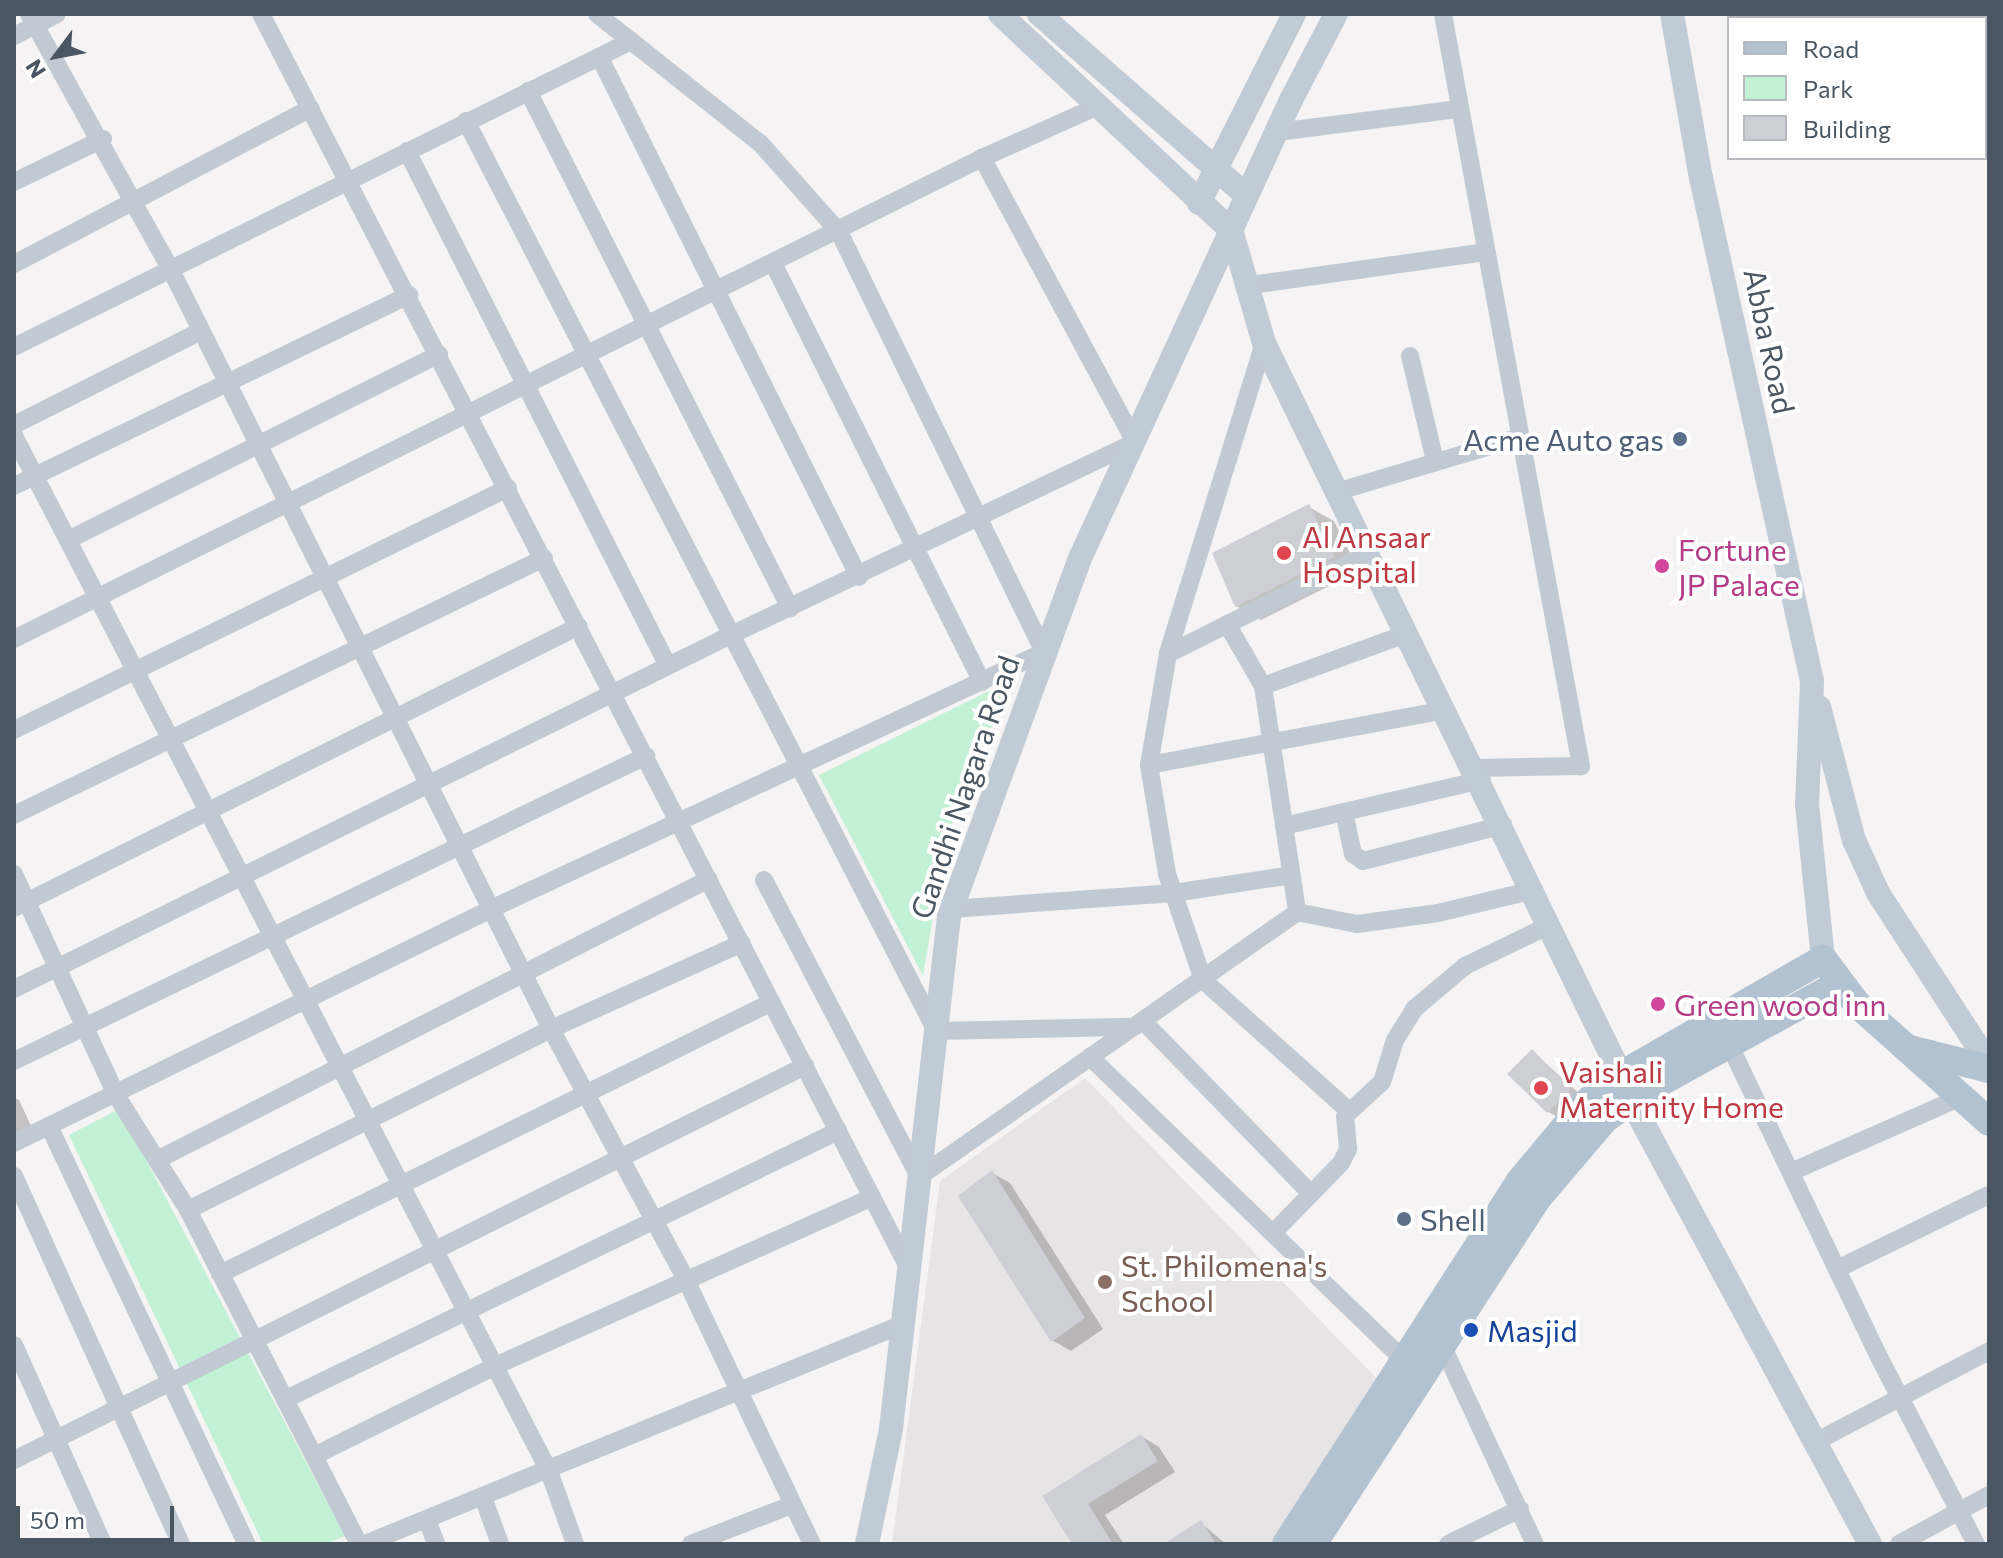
<!DOCTYPE html>
<html>
<head>
<meta charset="utf-8">
<style>
  body { margin:0 }
  #map { position:relative; width:2003px; height:1558px; overflow:hidden; background:#f5f3f3; font-family:Commissioner,sans-serif }
  div>[style] { position:absolute }
  .education>* { inset:0; background:#e6e4e5 }
  .green>* { inset:0; background:#c3f1d5 }
  .shadow>* { inset:0; background:#0003 }
  .building>* { inset:0; background:#cdcfd5 }
  .street>* { height:18px; margin:-9px; padding:0 9px; transform-origin:9px; border-radius:9px; background:#c1cad2 }
  .secondary>* { height:24px; margin:-12px; padding:0 12px; transform-origin:12px; border-radius:12px; background:#c1cbd6 }
  .primary>* { height:28px; margin:-14px; padding:0 14px; transform-origin:14px; border-radius:14px; background:#b3c2d1 }
  .dots>* { width:22px; height:22px; translate:-50% -50%; box-sizing:border-box; border:4px solid #fff; border-radius:50% }
  span { translate:-50% -50%; white-space:nowrap; text-align:center; line-height:1.15; -webkit-text-stroke:8px #fff; paint-order:stroke }
  .street-label { font-size:30px; color:#4a5661 }
  .service-label { font-size:30px; color:#4e5e75 }
  .right { translate:-100% -50%; text-align:right }
  .left { translate:0 -50%; text-align:left }
  .health-label { font-size:30px; color:#be3a42 }
  .hotel-label { font-size:30px; color:#b23c85 }
  .education-label { font-size:30px; color:#785e54 }
  .transit-label { font-size:30px; color:#164399 }
  .frame { position:absolute; inset:0; border:16px solid #4a5661; pointer-events:none }
  .legend { position:absolute; left:1727px; top:16px; width:260px; height:144px; box-sizing:border-box; background:#fff; border:2px solid #b7bbc0; margin:0; padding:10px 14px; list-style:none; font-size:24px; color:#4a5661 }
  .legend li { display:flex; align-items:center; gap:16px; height:40px }
  .legend b { width:40px; border:2px solid #b7bbc0 }
  .north { position:absolute; left:16px; top:16px; width:80px; height:80px; -webkit-text-stroke:6px #fff; paint-order:stroke; rotate:238deg; font-size:22px; font-weight:700; line-height:32px; text-align:center; color:#4a5661 }
  .north::after { content:''; display:block; margin:auto; width:28px; height:36px; background:#4a5661; clip-path:polygon(50% 0,100% 100%,50% 72%,0 100%) }
  .scale { position:absolute; left:16px; top:1506px; width:158px; height:36px; box-sizing:border-box; border:4px solid #4a5661; border-top:0; padding-left:10px; font-size:24px; line-height:28px; white-space:nowrap; color:#4a5661; -webkit-text-stroke:6px #fff; paint-order:stroke }
</style>
</head>
<body>
<div id="map">
  <div class="education">
    <i style="clip-path:polygon(1085px 1078px,1381px 1383px,1270px 1544px,892px 1544px,940px 1181px)"></i>
  </div>
  <div class="green">
    <i style="clip-path:polygon(1011px 680px,947px 836px,923px 976px,819px 775px)"></i>
    <i style="clip-path:polygon(119px 1109px,345px 1536px,326px 1544px,263px 1544px,69px 1135px)"></i>
  </div>
  <div class="shadow">
    <i style="clip-path:polygon(1889px 14px,1989px 14px,1989px 62px,1985px 64px,1985px 18px)"></i>
    <i style="clip-path:polygon(1309px 507px,1334px 521px,1359px 571px,1261px 620px,1236px 606px)"></i>
    <i style="clip-path:polygon(1532px 1051px,1582px 1096px,1560px 1118px,1548px 1112px)"></i>
    <i style="clip-path:polygon(14px 1097px,19px 1100px,34px 1132px,14px 1135px)"></i>
    <i style="clip-path:polygon(992px 1173px,1010px 1183px,1103px 1329px,1071px 1351px,1052px 1340px)"></i>
    <i style="clip-path:polygon(1141px 1436px,1159px 1447px,1175px 1472px,1105px 1515px,1124px 1544px,1074px 1544px,1044px 1497px)"></i>
    <i style="clip-path:polygon(1201px 1523px,1226px 1544px,1168px 1544px)"></i>
  </div>
  <div class="building">
    <i style="clip-path:polygon(1309px 504px,1335px 557px,1235px 607px,1212px 553px)"></i>
    <i style="clip-path:polygon(1532px 1049px,1571px 1089px,1547px 1113px,1507px 1074px)"></i>
    <i style="clip-path:polygon(992px 1170px,1085px 1318px,1051px 1342px,958px 1196px)"></i>
    <i style="clip-path:polygon(1141px 1434px,1158px 1461px,1088px 1504px,1113px 1544px,1072px 1544px,1042px 1496px)"></i>
    <i style="clip-path:polygon(1201px 1520px,1216px 1544px,1164px 1544px)"></i>
  </div>
  <div class="street">
    <i style="left:29px;top:14px;width:295px;rotate:61deg"></i>
    <i style="left:172px;top:272px;width:847px;rotate:63.4deg"></i>
    <i style="left:551px;top:1029px;width:285px;rotate:61.7deg"></i>
    <i style="left:686px;top:1280px;width:293px;rotate:64.5deg"></i>
    <i style="left:261px;top:14px;width:1412px;rotate:62.69deg"></i>
    <i style="left:1443px;top:14px;width:765px;rotate:79.6deg"></i>
    <i style="left:1581px;top:766px;width:105px;rotate:178.9deg"></i>
    <i style="left:14px;top:36px;width:48px;rotate:-27.1deg"></i>
    <i style="left:600px;top:58px;width:580px;rotate:63.48deg"></i>
    <i style="left:528px;top:91px;width:580px;rotate:63.13deg"></i>
    <i style="left:466px;top:121px;width:1024px;rotate:62.68deg"></i>
    <i style="left:936px;top:1031px;width:198px;rotate:-1.2deg"></i>
    <i style="left:1277px;top:132px;width:184px;rotate:-7.2deg"></i>
    <i style="left:407px;top:151px;width:577px;rotate:63.12deg"></i>
    <i style="left:14px;top:182px;width:99px;rotate:-25.8deg"></i>
    <i style="left:773px;top:263px;width:468px;rotate:63.5deg"></i>
    <i style="left:14px;top:264px;width:335px;rotate:-27.7deg"></i>
    <i style="left:1244px;top:286px;width:245px;rotate:-8deg"></i>
    <i style="left:1264px;top:343px;width:325px;rotate:107.2deg"></i>
    <i style="left:1168px;top:654px;width:113px;rotate:99.7deg"></i>
    <i style="left:1149px;top:765px;width:110px;rotate:80.6deg"></i>
    <i style="left:1167px;top:874px;width:112px;rotate:71.2deg"></i>
    <i style="left:1203px;top:980px;width:195px;rotate:41.9deg"></i>
    <i style="left:14px;top:347px;width:689px;rotate:-26.38deg"></i>
    <i style="left:1410px;top:356px;width:108px;rotate:76.6deg"></i>
    <i style="left:14px;top:425px;width:209px;rotate:-26.7deg"></i>
    <i style="left:14px;top:436px;width:1165px;rotate:62.67deg"></i>
    <i style="left:549px;top:1471px;width:77px;rotate:70.4deg"></i>
    <i style="left:14px;top:486px;width:439px;rotate:-25.8deg"></i>
    <i style="left:1336px;top:492px;width:192px;rotate:-16.6deg"></i>
    <i style="left:68px;top:540px;width:415px;rotate:-26.6deg"></i>
    <i style="left:1227px;top:624px;width:72px;rotate:59.9deg"></i>
    <i style="left:1263px;top:686px;width:229px;rotate:81.4deg"></i>
    <i style="left:14px;top:639px;width:1081px;rotate:-26.42deg"></i>
    <i style="left:982px;top:158px;width:127px;rotate:-24.1deg"></i>
    <i style="left:1168px;top:654px;width:221px;rotate:-26.6deg"></i>
    <i style="left:1263px;top:686px;width:152px;rotate:-20deg"></i>
    <i style="left:14px;top:730px;width:550px;rotate:-26.1deg"></i>
    <i style="left:1149px;top:765px;width:302px;rotate:-10.5deg"></i>
    <i style="left:1344px;top:812px;width:43px;rotate:77.9deg"></i>
    <i style="left:1353px;top:854px;width:12px;rotate:35deg"></i>
    <i style="left:1363px;top:861px;width:145px;rotate:-14.4deg"></i>
    <i style="left:14px;top:815px;width:589px;rotate:-25.87deg"></i>
    <i style="left:1284px;top:826px;width:203px;rotate:-13.1deg"></i>
    <i style="left:14px;top:874px;width:243px;rotate:65.2deg"></i>
    <i style="left:116px;top:1095px;width:136px;rotate:57.9deg"></i>
    <i style="left:188px;top:1210px;width:375px;rotate:62.9deg"></i>
    <i style="left:764px;top:880px;width:335px;rotate:62.4deg"></i>
    <i style="left:919px;top:1177px;width:462px;rotate:-35deg"></i>
    <i style="left:1297px;top:912px;width:61px;rotate:11.3deg"></i>
    <i style="left:1357px;top:924px;width:82px;rotate:-7.7deg"></i>
    <i style="left:1438px;top:913px;width:99px;rotate:-13.5deg"></i>
    <i style="left:14px;top:908px;width:631px;rotate:-26.52deg"></i>
    <i style="left:951px;top:909px;width:224px;rotate:-4.1deg"></i>
    <i style="left:1174px;top:893px;width:119px;rotate:-8.7deg"></i>
    <i style="left:14px;top:989px;width:800px;rotate:-26.28deg"></i>
    <i style="left:731px;top:635px;width:448px;rotate:-25.5deg"></i>
    <i style="left:1135px;top:442px;width:323px;rotate:-118.3deg"></i>
    <i style="left:1143px;top:1021px;width:241px;rotate:45.8deg"></i>
    <i style="left:1729px;top:1044px;width:347px;rotate:64.4deg"></i>
    <i style="left:1879px;top:1357px;width:211px;rotate:62.6deg"></i>
    <i style="left:1090px;top:1057px;width:446px;rotate:44deg"></i>
    <i style="left:14px;top:1061px;width:702px;rotate:-25.76deg"></i>
    <i style="left:49px;top:1126px;width:463px;rotate:64.7deg"></i>
    <i style="left:14px;top:1143px;width:534px;rotate:-26.13deg"></i>
    <i style="left:493px;top:908px;width:608px;rotate:-24.92deg"></i>
    <i style="left:1044px;top:652px;width:467px;rotate:-116deg"></i>
    <i style="left:839px;top:232px;width:118px;rotate:-131.6deg"></i>
    <i style="left:761px;top:144px;width:209px;rotate:-141.6deg"></i>
    <i style="left:157px;top:1160px;width:619px;rotate:-26.98deg"></i>
    <i style="left:1791px;top:1172px;width:186px;rotate:-23.8deg"></i>
    <i style="left:14px;top:1176px;width:404px;rotate:65.6deg"></i>
    <i style="left:188px;top:1210px;width:406px;rotate:-26.5deg"></i>
    <i style="left:551px;top:1029px;width:209px;rotate:-24.2deg"></i>
    <i style="left:1273px;top:1233px;width:98px;rotate:-45.8deg"></i>
    <i style="left:1341px;top:1163px;width:16px;rotate:-63deg"></i>
    <i style="left:1348px;top:1149px;width:33px;rotate:-95deg"></i>
    <i style="left:1345px;top:1116px;width:50px;rotate:-42.6deg"></i>
    <i style="left:1382px;top:1082px;width:44px;rotate:-72.8deg"></i>
    <i style="left:1395px;top:1040px;width:36px;rotate:-58deg"></i>
    <i style="left:1414px;top:1009px;width:67px;rotate:-40.1deg"></i>
    <i style="left:1465px;top:966px;width:94px;rotate:-25.8deg"></i>
    <i style="left:1837px;top:1269px;width:169px;rotate:-26deg"></i>
    <i style="left:220px;top:1274px;width:615px;rotate:-26.23deg"></i>
    <i style="left:14px;top:1345px;width:218px;rotate:65.9deg"></i>
    <i style="left:1442px;top:1345px;width:220px;rotate:65deg"></i>
    <i style="left:286px;top:1399px;width:614px;rotate:-25.9deg"></i>
    <i style="left:1817px;top:1441px;width:194px;rotate:-27.6deg"></i>
    <i style="left:314px;top:1456px;width:202px;rotate:-26.4deg"></i>
    <i style="left:495px;top:1366px;width:413px;rotate:-24.1deg"></i>
    <i style="left:14px;top:1460px;width:884px;rotate:-26.48deg"></i>
    <i style="left:483px;top:1497px;width:50px;rotate:70.1deg"></i>
    <i style="left:427px;top:1520px;width:26px;rotate:69deg"></i>
    <i style="left:365px;top:1544px;width:581px;rotate:-22.24deg"></i>
    <i style="left:691px;top:1544px;width:105px;rotate:-21.2deg"></i>
    <i style="left:1448px;top:1544px;width:80px;rotate:-25.9deg"></i>
    <i style="left:1899px;top:1544px;width:102px;rotate:-28.6deg"></i>
  </div>
  <div class="secondary">
    <i style="left:1000px;top:14px;width:316px;rotate:43.1deg"></i>
    <i style="left:1231px;top:230px;width:118px;rotate:73.7deg"></i>
    <i style="left:1264px;top:343px;width:814px;rotate:64deg"></i>
    <i style="left:1039px;top:14px;width:276px;rotate:41.2deg"></i>
    <i style="left:1672px;top:14px;width:167px;rotate:80deg"></i>
    <i style="left:1701px;top:178px;width:515px;rotate:77.56deg"></i>
    <i style="left:1812px;top:681px;width:123px;rotate:92.3deg"></i>
    <i style="left:1807px;top:804px;width:156px;rotate:84.1deg"></i>
    <i style="left:1199px;top:203px;width:212px;rotate:-63.3deg"></i>
    <i style="left:1819px;top:707px;width:138px;rotate:75.3deg"></i>
    <i style="left:1854px;top:840px;width:58px;rotate:65.6deg"></i>
    <i style="left:1878px;top:893px;width:204px;rotate:57deg"></i>
    <i style="left:1630px;top:1099px;width:506px;rotate:61.66deg"></i>
    <i style="left:867px;top:1544px;width:117px;rotate:-78.2deg"></i>
    <i style="left:891px;top:1429px;width:516px;rotate:-83.55deg"></i>
    <i style="left:949px;top:916px;width:383px;rotate:-69.9deg"></i>
    <i style="left:1081px;top:556px;width:502px;rotate:-65.27deg"></i>
    <i style="left:1291px;top:100px;width:97px;rotate:-62.4deg"></i>
  </div>
  <div class="primary">
    <i style="left:1910px;top:1049px;width:81px;rotate:14.2deg"></i>
    <i style="left:1286px;top:1544px;width:432px;rotate:-57.2deg"></i>
    <i style="left:1520px;top:1181px;width:99px;rotate:-50.3deg"></i>
    <i style="left:1583px;top:1105px;width:48px;rotate:-38.3deg"></i>
    <i style="left:1621px;top:1075px;width:233px;rotate:-29.9deg"></i>
    <i style="left:1823px;top:959px;width:55px;rotate:53.1deg"></i>
    <i style="left:1856px;top:1003px;width:178px;rotate:41.8deg"></i>
    <i style="left:1313px;top:1544px;width:411px;rotate:-57deg"></i>
    <i style="left:1537px;top:1199px;width:105px;rotate:-49.6deg"></i>
    <i style="left:1605px;top:1119px;width:47px;rotate:-35.4deg"></i>
    <i style="left:1643px;top:1092px;width:224px;rotate:-28.9deg"></i>
  </div>
  <div class="dots">
    <i style="left:1680px;top:439px;background:#5c6f8a"></i>
    <i style="left:1284px;top:553px;background:#e0444e"></i>
    <i style="left:1662px;top:566px;background:#d1479c"></i>
    <i style="left:1658px;top:1004px;background:#d1479c"></i>
    <i style="left:1541px;top:1088px;background:#e0444e"></i>
    <i style="left:1404px;top:1219px;background:#5c6f8a"></i>
    <i style="left:1105px;top:1282px;background:#8d6e63"></i>
    <i style="left:1471px;top:1330px;background:#1a4fb4"></i>
  </div>
  <div class="street-label">
    <span style="left:1770px;top:341px;rotate:78deg">Abba Road</span>
    <span style="left:964px;top:787px;rotate:-71deg">Gandhi Nagara Road</span>
  </div>
  <div class="service-label">
    <span class="right" style="left:1664px;top:439px">Acme Auto gas</span>
    <span class="left" style="left:1420px;top:1219px">Shell</span>
  </div>
  <div class="health-label">
    <span class="left" style="left:1302px;top:553px">Al Ansaar<br>Hospital</span>
    <span class="left" style="left:1559px;top:1088px">Vaishali<br>Maternity Home</span>
  </div>
  <div class="hotel-label">
    <span class="left" style="left:1678px;top:566px">Fortune<br>JP Palace</span>
    <span class="left" style="left:1674px;top:1004px">Green wood inn</span>
  </div>
  <div class="education-label">
    <span class="left" style="left:1121px;top:1282px">St. Philomena's<br>School</span>
  </div>
  <div class="transit-label">
    <span class="left" style="left:1487px;top:1330px">Masjid</span>
  </div>
  <div class="frame"></div>
  <ul class="legend">
  <li><b style="height:10px;background:#b3c2d1"></b>Road</li>
  <li><b style="height:22px;background:#c3f1d5"></b>Park</li>
  <li><b style="height:22px;background:#cdcfd5"></b>Building</li>
  </ul>
  <div class="north">N</div>
  <div class="scale">50 m</div>
</div>
</body>
</html>
